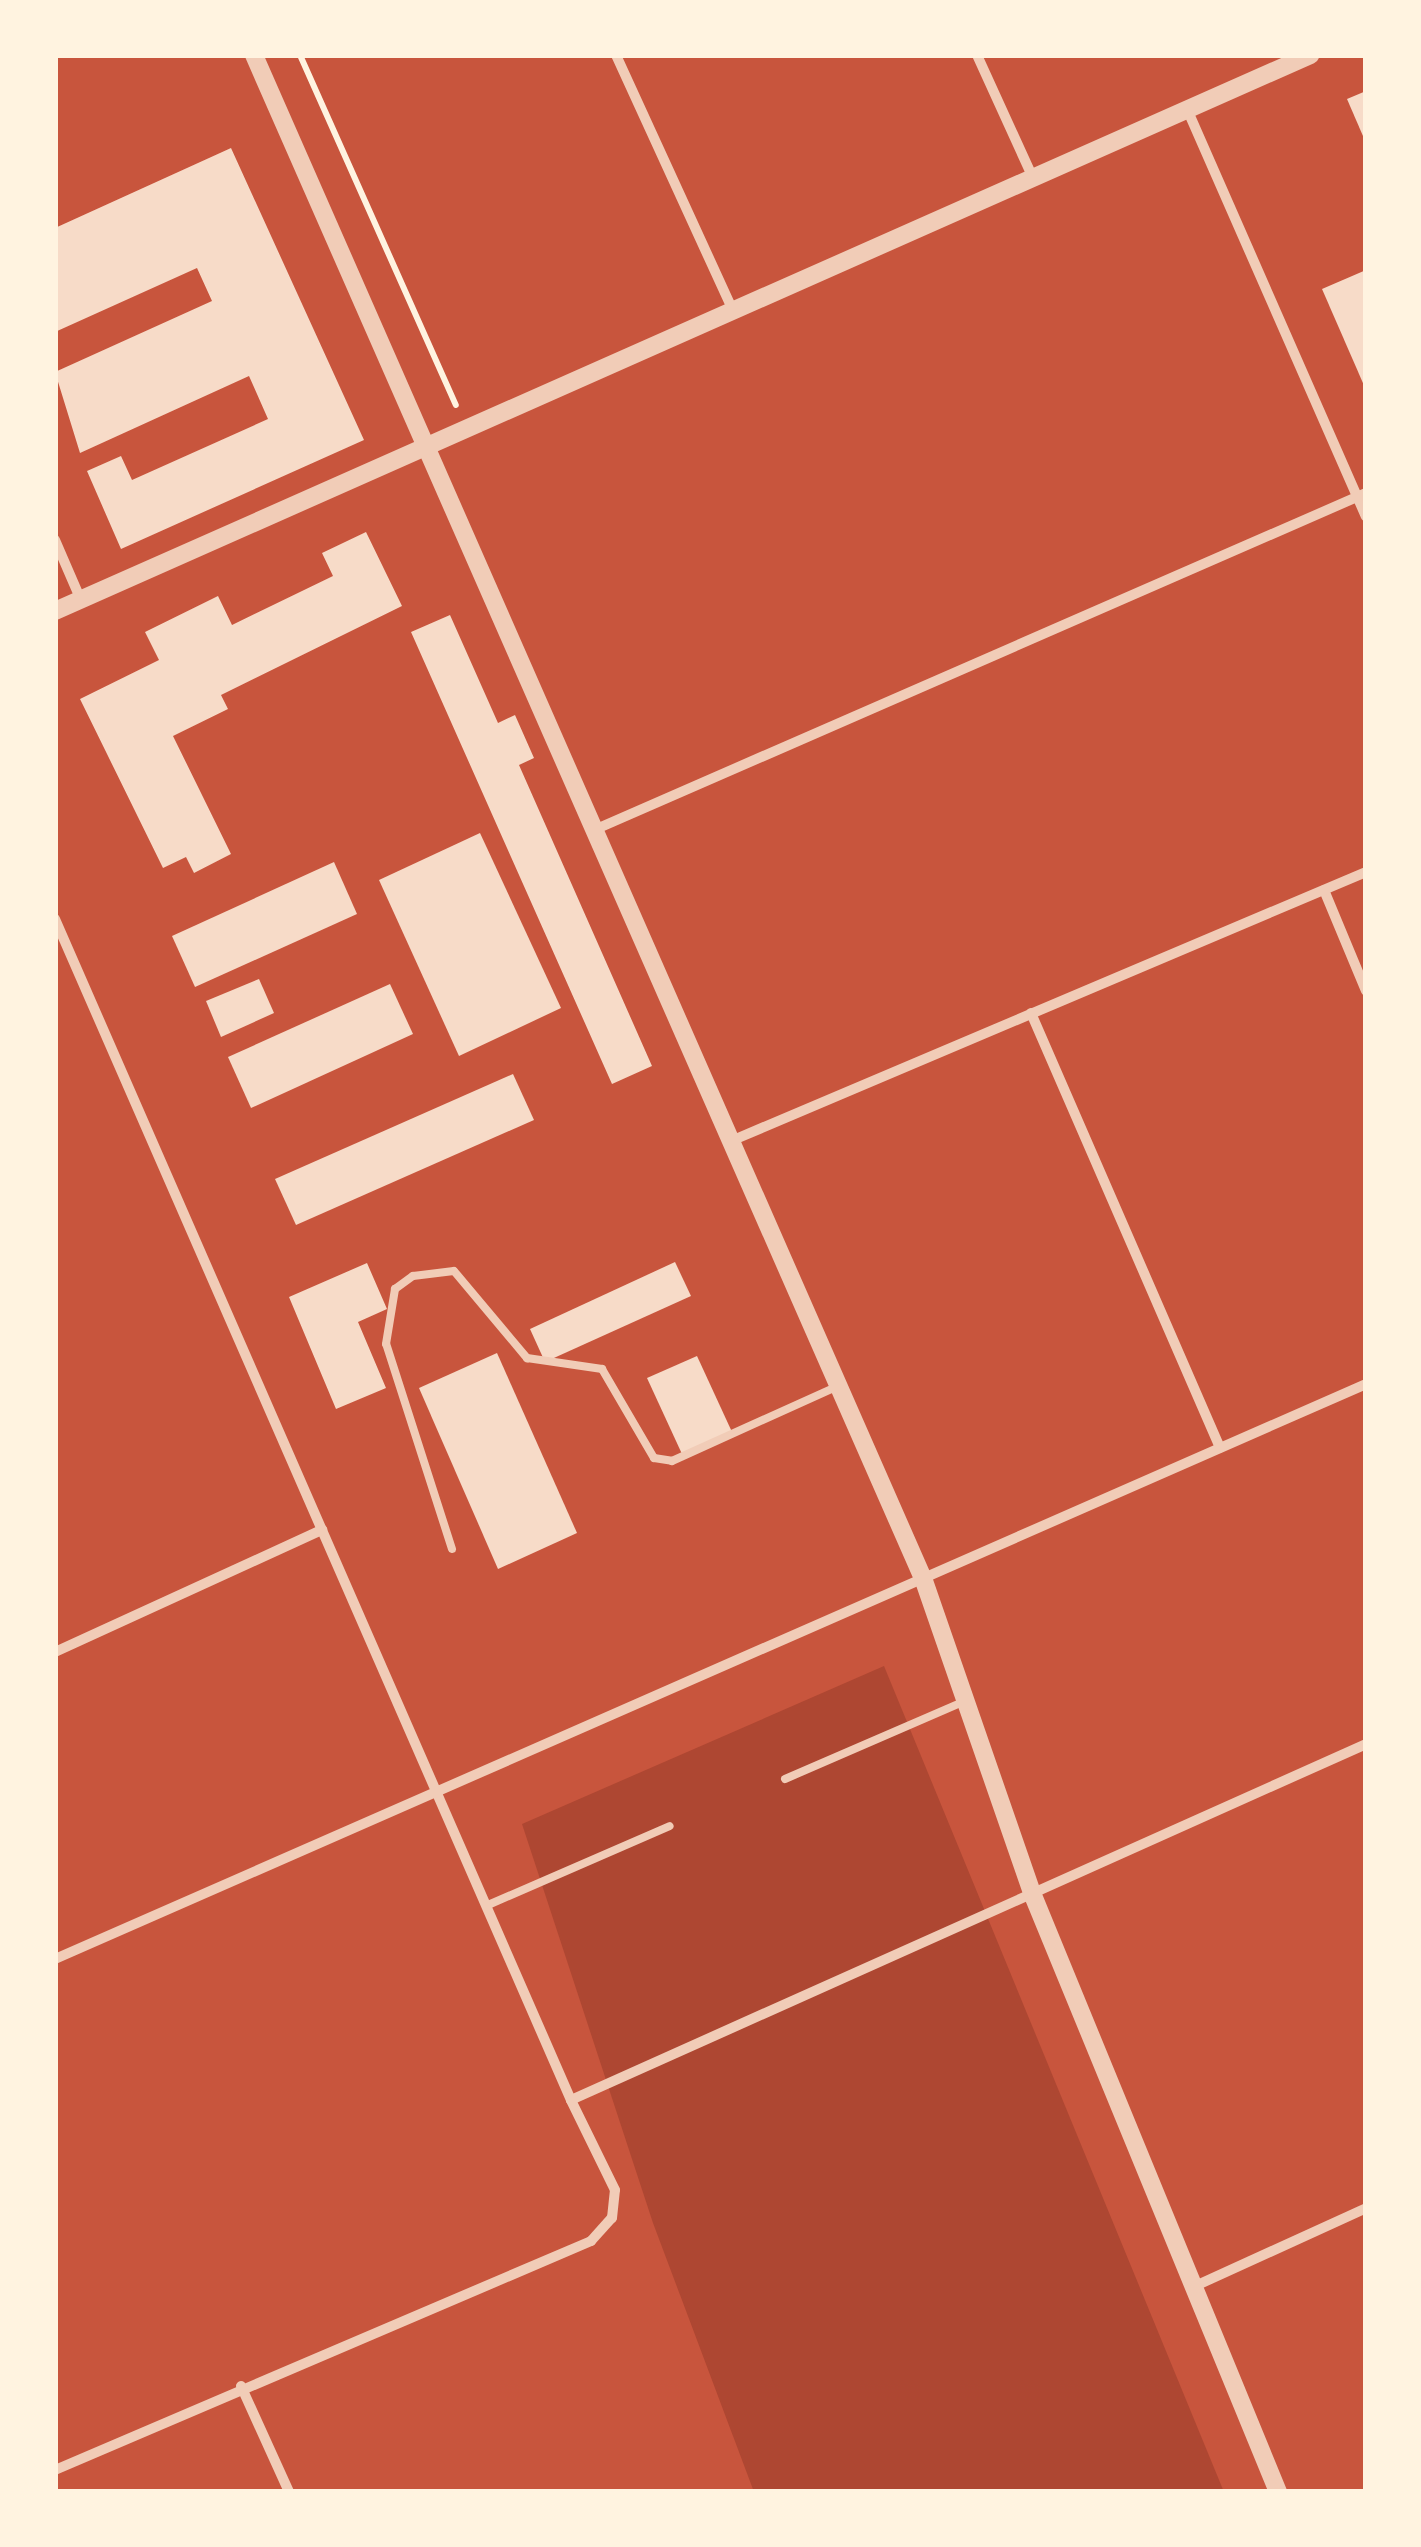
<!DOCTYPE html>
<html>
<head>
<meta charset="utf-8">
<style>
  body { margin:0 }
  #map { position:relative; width:1421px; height:2547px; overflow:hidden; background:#c8553d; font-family:Rubik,sans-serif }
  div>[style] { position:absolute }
  .green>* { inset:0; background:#ae4732 }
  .building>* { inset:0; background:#f7dbc8 }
  .path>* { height:6px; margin:-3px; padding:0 3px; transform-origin:3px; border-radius:3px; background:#fff3e0 }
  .service>* { height:8px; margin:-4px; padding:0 4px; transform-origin:4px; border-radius:4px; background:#f1ccb7 }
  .minor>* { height:10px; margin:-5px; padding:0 5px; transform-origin:5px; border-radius:5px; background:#f1ccb7 }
  .tertiary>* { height:18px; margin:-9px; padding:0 9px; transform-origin:9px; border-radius:9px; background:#f1ccb7 }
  span { translate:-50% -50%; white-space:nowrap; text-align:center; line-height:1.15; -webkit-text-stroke:8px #fff3e0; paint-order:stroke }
  .frame { position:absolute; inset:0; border:58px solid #fff3e0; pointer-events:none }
</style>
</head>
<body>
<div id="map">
  <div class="green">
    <i style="clip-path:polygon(884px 1666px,1224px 2492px,754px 2492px,653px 2223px,522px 1824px)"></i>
  </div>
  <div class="building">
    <i style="clip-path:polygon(1366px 91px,1366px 143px,1347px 99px)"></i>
    <i style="clip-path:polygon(231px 148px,364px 440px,121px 549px,87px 471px,121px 456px,132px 480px,268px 419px,249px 376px,80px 453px,55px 372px,212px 301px,197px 268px,55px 332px,55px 228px)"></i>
    <i style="clip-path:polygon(1366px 270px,1366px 390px,1322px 289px)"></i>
    <i style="clip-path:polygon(366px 532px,402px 606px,221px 695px,228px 709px,173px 736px,231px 854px,194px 873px,186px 857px,163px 868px,80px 699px,159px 660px,145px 632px,218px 596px,232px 625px,333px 576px,322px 553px)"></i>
    <i style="clip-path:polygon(450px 615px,498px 723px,515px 715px,534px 758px,519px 765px,652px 1066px,612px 1084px,411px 632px)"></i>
    <i style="clip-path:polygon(480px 833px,561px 1008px,459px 1056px,379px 880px)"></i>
    <i style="clip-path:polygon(334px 862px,357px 914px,195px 987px,172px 936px)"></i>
    <i style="clip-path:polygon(259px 979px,274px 1013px,221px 1037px,206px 1001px)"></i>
    <i style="clip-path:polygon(390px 984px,413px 1034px,251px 1108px,228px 1057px)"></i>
    <i style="clip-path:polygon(513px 1074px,534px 1120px,296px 1225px,275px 1179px)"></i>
    <i style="clip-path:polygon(675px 1262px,691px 1296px,545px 1362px,530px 1329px)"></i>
    <i style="clip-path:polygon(367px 1263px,387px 1309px,358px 1322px,386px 1388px,336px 1409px,289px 1297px)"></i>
    <i style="clip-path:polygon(497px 1353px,577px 1533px,498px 1569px,419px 1388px)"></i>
    <i style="clip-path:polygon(697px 1356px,732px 1432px,682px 1454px,647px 1378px)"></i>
  </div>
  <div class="path">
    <i style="left:300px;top:55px;width:383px;rotate:66deg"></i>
  </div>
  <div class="service">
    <i style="left:452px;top:1549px;width:215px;rotate:-107.8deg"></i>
    <i style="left:386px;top:1344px;width:56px;rotate:-80.7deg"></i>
    <i style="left:395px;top:1289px;width:22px;rotate:-36deg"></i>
    <i style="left:413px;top:1276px;width:41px;rotate:-7deg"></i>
    <i style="left:454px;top:1271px;width:114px;rotate:50deg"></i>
    <i style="left:527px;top:1358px;width:76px;rotate:8.3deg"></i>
    <i style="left:602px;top:1369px;width:103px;rotate:59.7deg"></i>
    <i style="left:654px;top:1458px;width:18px;rotate:9deg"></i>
    <i style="left:672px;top:1461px;width:182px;rotate:-24.3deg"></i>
    <i style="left:785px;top:1779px;width:194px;rotate:-23.4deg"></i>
    <i style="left:488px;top:1905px;width:198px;rotate:-23.5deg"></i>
  </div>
  <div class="minor">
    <i style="left:616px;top:55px;width:281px;rotate:65.4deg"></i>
    <i style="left:977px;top:55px;width:135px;rotate:65.5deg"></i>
    <i style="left:1187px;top:109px;width:445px;rotate:66.3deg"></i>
    <i style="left:55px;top:540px;width:65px;rotate:66.6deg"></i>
    <i style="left:594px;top:830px;width:842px;rotate:-23.58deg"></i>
    <i style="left:1324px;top:890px;width:109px;rotate:67.4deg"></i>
    <i style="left:55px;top:919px;width:1289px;rotate:66.4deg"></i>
    <i style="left:1031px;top:1013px;width:474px;rotate:66.5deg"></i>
    <i style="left:731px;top:1141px;width:690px;rotate:-22.96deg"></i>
    <i style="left:55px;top:1652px;width:294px;rotate:-24.6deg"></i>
    <i style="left:55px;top:1959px;width:1432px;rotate:-23.68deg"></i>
    <i style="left:1193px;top:2287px;width:190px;rotate:-24.5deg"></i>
    <i style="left:241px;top:2386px;width:116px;rotate:65.6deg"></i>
    <i style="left:55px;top:2470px;width:583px;rotate:-23.13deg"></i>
    <i style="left:591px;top:2241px;width:31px;rotate:-48deg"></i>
    <i style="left:612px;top:2218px;width:28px;rotate:-84deg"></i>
    <i style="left:615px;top:2190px;width:100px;rotate:-116.1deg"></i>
    <i style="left:571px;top:2100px;width:871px;rotate:-24.12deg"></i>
  </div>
  <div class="tertiary">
    <i style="left:254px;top:55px;width:1663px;rotate:66.29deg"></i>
    <i style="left:923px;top:1578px;width:333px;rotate:70.9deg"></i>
    <i style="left:1032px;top:1893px;width:648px;rotate:67.67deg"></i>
    <i style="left:55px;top:611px;width:1373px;rotate:-23.89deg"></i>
  </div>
  <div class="frame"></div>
</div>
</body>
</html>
